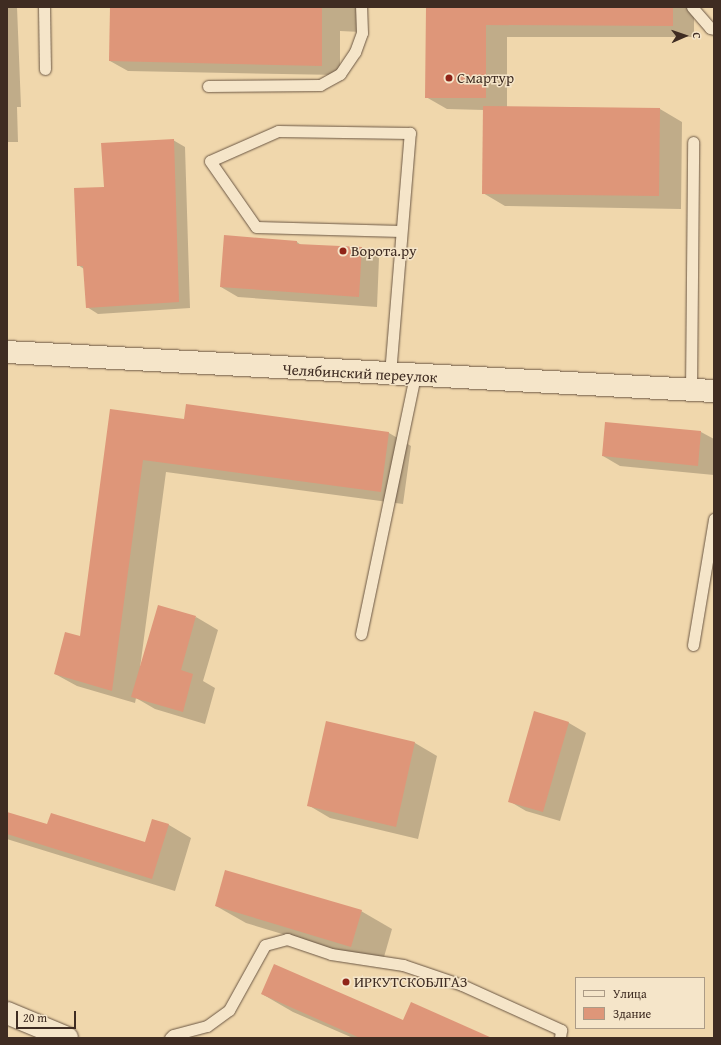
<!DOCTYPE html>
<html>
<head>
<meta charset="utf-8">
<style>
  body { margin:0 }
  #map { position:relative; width:721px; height:1045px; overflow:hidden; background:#f0d7ac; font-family:"Gentium Book Plus",serif }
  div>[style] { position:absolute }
  .shadow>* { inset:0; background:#0003 }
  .building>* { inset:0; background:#de9679 }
  .roads { filter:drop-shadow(0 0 1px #6b5744) drop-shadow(0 0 1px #6b5744) }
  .lane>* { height:11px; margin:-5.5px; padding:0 5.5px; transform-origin:5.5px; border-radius:5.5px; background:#f5e5c9 }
  .street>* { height:22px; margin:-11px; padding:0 11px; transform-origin:11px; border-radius:11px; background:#f5e5c9 }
  .secondary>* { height:22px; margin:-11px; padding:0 11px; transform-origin:11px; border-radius:11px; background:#f5e5c9 }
  .dots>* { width:11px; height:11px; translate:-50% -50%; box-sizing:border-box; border:2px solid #f5e5c9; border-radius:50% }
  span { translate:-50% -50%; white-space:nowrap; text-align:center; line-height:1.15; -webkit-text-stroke:3px #f5e5c9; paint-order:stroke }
  .poi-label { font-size:15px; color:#3f2c22 }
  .left { translate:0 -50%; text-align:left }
  .street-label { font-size:15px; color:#3f2c22 }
  .frame { position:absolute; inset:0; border:8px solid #3f2c22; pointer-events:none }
  .legend { position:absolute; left:575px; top:977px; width:130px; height:52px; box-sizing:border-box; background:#f5e5c9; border:1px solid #ac9b86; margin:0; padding:5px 7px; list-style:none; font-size:12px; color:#3f2c22 }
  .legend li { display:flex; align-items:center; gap:8px; height:20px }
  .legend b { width:20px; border:1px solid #ac9b86 }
  .north { position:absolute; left:665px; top:16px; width:40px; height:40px; -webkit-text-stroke:3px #f5e5c9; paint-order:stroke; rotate:88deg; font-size:11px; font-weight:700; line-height:16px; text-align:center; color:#3f2c22 }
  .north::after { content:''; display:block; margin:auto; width:14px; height:18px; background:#3f2c22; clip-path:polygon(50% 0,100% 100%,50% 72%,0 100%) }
  .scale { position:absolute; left:16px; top:1011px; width:60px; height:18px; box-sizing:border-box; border:2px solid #3f2c22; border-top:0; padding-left:5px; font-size:12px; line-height:14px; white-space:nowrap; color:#3f2c22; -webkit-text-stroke:3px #f5e5c9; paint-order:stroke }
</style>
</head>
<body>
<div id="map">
  <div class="shadow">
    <i style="clip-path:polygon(7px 7px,17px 7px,21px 107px,17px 107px,18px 142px,7px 142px)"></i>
    <i style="clip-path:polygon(111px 7px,361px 7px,361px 32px,340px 31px,340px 75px,128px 71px,110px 61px)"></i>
    <i style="clip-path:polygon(427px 7px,694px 7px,694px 37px,507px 37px,507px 107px,660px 109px,682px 122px,681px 209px,505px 206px,483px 193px,484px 110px,447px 109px,426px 97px)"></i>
    <i style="clip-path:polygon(173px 140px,185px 147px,190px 308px,98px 314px,87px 307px,84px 269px,78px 265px,105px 188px)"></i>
    <i style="clip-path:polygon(297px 242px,301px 245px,362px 248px,379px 258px,377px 307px,238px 297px,221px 287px)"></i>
    <i style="clip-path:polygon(187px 405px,389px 433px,411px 446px,403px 504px,166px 472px,140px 668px,196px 617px,218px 630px,203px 681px,215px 688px,205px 724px,155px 709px,136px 698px,135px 703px,77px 686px,55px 674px,81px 638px,111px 411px,185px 420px)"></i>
    <i style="clip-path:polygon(606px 423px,701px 432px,714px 439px,714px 475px,620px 466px,603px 456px)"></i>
    <i style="clip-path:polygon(535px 713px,569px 723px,586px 733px,560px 821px,526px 811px,509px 801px)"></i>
    <i style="clip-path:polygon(327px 723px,415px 743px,437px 756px,418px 839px,330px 818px,308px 805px)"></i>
    <i style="clip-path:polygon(7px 813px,48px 826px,146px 844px,153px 820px,169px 825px,191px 838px,175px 891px,10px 840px,7px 839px)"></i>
    <i style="clip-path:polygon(216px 906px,361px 911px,392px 929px,382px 964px,246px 923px)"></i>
    <i style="clip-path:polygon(262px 994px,404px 1022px,489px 1038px,353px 1038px,293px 1012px)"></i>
  </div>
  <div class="building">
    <i style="clip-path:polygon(110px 7px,322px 7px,322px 66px,109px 61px)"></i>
    <i style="clip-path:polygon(426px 7px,673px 7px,673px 26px,486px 25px,486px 98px,425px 98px)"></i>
    <i style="clip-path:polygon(483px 106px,660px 108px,659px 196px,482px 194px)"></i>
    <i style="clip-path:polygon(174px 139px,179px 302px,86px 308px,83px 266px,77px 266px,74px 188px,104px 187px,101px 143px)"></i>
    <i style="clip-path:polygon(224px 235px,297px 241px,297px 244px,362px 247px,359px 297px,220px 287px)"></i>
    <i style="clip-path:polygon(186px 404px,389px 432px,381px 492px,143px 460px,112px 691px,54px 674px,65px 632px,80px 636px,110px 409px,184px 419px)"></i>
    <i style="clip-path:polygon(605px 422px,701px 431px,698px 466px,602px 456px)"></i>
    <i style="clip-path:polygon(158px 605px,196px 616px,181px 670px,193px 674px,183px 712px,131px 697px)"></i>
    <i style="clip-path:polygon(534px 711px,569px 722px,543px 812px,508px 802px)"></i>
    <i style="clip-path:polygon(326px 721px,415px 742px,396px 827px,307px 806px)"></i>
    <i style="clip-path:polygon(7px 812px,47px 824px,51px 813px,145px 842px,152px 819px,169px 824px,152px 879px,7px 834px)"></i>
    <i style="clip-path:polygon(225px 870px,362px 910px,351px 947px,215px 906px)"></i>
    <i style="clip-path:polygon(274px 964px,403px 1020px,411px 1002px,492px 1038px,360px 1038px,261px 994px)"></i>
  </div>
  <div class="roads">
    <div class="lane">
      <i style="left:44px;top:7px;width:62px;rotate:89.1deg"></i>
      <i style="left:692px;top:7px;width:28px;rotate:49deg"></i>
      <i style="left:710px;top:28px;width:4px;rotate:14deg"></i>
      <i style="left:208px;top:86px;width:112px;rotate:-0.5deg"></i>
      <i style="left:320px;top:85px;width:23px;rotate:-29deg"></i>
      <i style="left:340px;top:74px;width:27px;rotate:-56deg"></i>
      <i style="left:355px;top:52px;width:20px;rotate:-70deg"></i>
      <i style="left:362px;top:33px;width:26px;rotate:-92deg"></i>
      <i style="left:390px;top:374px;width:242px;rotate:-85.3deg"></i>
      <i style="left:410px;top:133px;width:132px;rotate:-179.1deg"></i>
      <i style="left:278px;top:131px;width:74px;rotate:156.2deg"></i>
      <i style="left:210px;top:161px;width:80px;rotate:55.1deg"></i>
      <i style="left:256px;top:227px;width:145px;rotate:1.6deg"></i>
      <i style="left:691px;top:392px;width:250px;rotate:-89.5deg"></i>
      <i style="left:361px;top:634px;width:264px;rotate:-78.2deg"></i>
      <i style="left:693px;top:645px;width:128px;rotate:-80.5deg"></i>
      <i style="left:170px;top:1038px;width:4px;rotate:-45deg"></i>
      <i style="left:173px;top:1035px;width:35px;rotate:-15deg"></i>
      <i style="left:207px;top:1026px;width:27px;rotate:-36deg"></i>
      <i style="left:229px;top:1010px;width:74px;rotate:-61deg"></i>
      <i style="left:265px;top:945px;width:23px;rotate:-15deg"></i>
      <i style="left:287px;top:939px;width:46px;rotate:18.8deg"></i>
      <i style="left:331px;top:954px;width:73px;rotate:8.7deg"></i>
      <i style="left:403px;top:965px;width:62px;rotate:18.7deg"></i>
      <i style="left:462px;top:985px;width:109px;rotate:24.4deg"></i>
      <i style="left:561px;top:1030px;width:8px;rotate:97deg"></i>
    </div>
    <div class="street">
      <i style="left:7px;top:352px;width:708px;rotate:3.16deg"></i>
    </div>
    <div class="secondary">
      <i style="left:7px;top:1013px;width:65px;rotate:22.6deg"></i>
    </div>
  </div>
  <div class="dots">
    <i style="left:449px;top:78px;background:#8f2418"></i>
    <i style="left:343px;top:251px;background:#8f2418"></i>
    <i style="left:346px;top:982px;background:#8f2418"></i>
  </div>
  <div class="poi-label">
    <span class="left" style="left:457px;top:78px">Смартур</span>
    <span class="left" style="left:351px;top:251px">Ворота.ру</span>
    <span class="left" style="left:354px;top:982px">ИРКУТСКОБЛГАЗ</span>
  </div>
  <div class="street-label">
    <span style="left:360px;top:373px;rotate:3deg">Челябинский переулок</span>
  </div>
  <div class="frame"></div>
  <ul class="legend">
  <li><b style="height:5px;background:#f5e5c9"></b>Улица</li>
  <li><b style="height:11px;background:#de9679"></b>Здание</li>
  </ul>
  <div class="north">С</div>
  <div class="scale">20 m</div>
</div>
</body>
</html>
